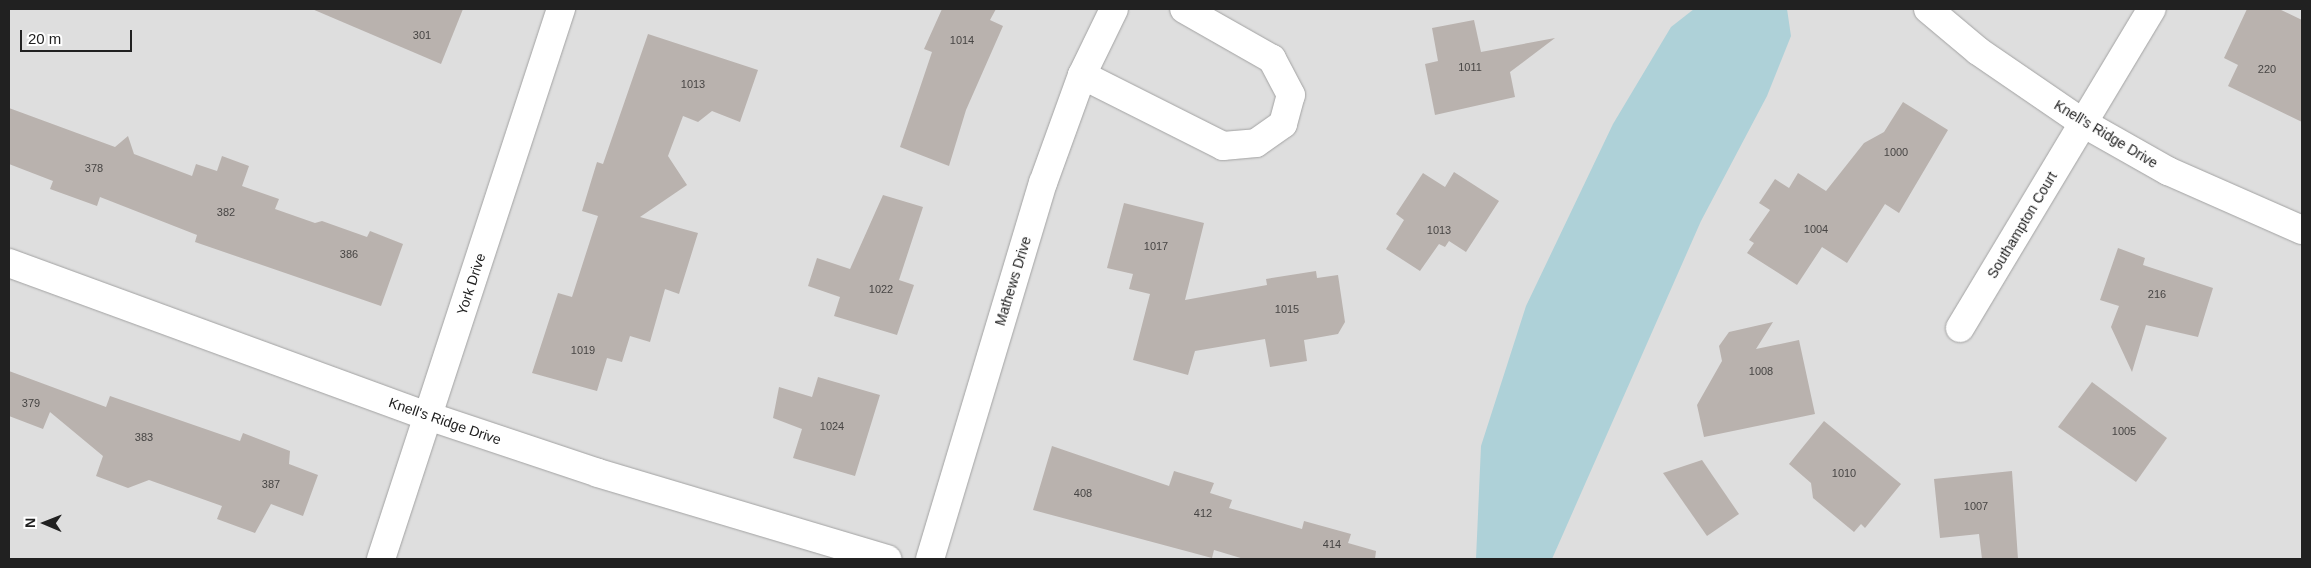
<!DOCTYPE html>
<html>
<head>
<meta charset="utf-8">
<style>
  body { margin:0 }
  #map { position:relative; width:2311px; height:568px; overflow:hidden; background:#f0ede8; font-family:Arial,sans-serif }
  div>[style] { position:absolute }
  .residential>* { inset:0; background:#dedede }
  .water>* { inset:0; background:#aed1d8 }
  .building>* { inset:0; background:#b9b2ae }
  .roads { filter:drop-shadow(0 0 1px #a2a2a2) drop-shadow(0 0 1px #a2a2a2) }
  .minor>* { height:28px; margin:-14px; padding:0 14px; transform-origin:14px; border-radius:14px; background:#fff }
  span { translate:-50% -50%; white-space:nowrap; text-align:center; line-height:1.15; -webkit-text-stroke:4.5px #fff; paint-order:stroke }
  .number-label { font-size:11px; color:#474544 }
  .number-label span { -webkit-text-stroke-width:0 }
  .street-label { font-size:14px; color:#212121 }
  .frame { position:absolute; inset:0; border:10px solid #212121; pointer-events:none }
  .north { position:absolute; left:20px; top:498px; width:50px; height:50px; -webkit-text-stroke:4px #fff; paint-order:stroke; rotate:271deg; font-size:14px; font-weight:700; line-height:20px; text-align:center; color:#212121 }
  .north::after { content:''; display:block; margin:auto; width:18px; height:22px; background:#212121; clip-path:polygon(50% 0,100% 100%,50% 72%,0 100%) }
  .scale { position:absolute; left:20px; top:30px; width:112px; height:22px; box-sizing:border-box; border:2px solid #212121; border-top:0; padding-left:6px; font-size:15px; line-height:18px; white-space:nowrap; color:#212121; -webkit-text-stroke:4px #fff; paint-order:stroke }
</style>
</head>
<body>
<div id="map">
  <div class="residential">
    <i style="clip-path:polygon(9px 9px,2302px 9px,2302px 559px,9px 559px)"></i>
  </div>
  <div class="water">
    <i style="clip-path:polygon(1694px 9px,1787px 9px,1791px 36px,1767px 96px,1701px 221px,1552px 559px,1476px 559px,1481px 446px,1526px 306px,1613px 124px,1671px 27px)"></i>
  </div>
  <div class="building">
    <i style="clip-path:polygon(312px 9px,463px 9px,441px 64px)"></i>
    <i style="clip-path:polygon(942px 9px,996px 9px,990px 20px,1003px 26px,966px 110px,949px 166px,900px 147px,932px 52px,924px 49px)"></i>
    <i style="clip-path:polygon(2247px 9px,2279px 9px,2302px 20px,2302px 122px,2228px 86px,2238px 65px,2224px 58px)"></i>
    <i style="clip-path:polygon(1474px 20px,1481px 52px,1555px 38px,1510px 72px,1515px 97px,1435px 115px,1425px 64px,1438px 61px,1432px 28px)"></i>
    <i style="clip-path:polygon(648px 34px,758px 70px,740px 122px,712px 111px,698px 122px,683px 116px,668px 156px,687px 185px,640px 217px,698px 233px,679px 294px,665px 289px,650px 342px,630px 336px,622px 362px,607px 358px,597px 391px,532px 373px,558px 293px,572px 297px,598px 216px,582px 211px,597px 162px,603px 164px)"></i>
    <i style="clip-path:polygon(1903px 102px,1948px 130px,1899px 213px,1885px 204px,1847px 263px,1822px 247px,1797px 285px,1747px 253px,1754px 243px,1749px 240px,1770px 210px,1759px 203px,1775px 179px,1789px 188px,1798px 173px,1826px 191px,1864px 143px,1884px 132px)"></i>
    <i style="clip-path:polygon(9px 108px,115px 147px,128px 136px,134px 154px,192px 176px,196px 164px,217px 171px,222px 156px,249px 166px,242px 186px,279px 199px,275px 209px,315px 223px,322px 221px,367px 237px,370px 231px,403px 244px,381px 306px,195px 242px,197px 235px,100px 197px,97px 206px,50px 189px,53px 181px,9px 164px)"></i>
    <i style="clip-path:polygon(1454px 172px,1499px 201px,1466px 252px,1449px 241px,1445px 247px,1439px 244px,1420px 271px,1386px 249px,1404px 220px,1396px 214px,1423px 173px,1445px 187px)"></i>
    <i style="clip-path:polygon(883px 195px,923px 207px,899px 280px,914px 285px,897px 335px,834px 316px,840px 297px,808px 286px,817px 258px,850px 269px)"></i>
    <i style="clip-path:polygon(1124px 203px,1204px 223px,1185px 300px,1267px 285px,1266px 279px,1316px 271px,1317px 278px,1338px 275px,1345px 322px,1338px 334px,1304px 340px,1307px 361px,1270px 367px,1265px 339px,1195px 351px,1188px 375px,1133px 360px,1150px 294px,1129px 289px,1133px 274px,1107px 268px)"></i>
    <i style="clip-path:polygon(2118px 248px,2145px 258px,2143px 265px,2213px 288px,2198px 337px,2146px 325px,2132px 372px,2111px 327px,2119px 306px,2100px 300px)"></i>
    <i style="clip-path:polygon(1773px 322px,1756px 349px,1799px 340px,1815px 414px,1704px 437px,1697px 405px,1722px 361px,1719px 346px,1729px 332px)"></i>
    <i style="clip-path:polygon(9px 371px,106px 407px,110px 396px,240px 441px,243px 433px,290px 451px,289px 464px,318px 475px,303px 516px,271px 504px,255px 533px,217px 519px,222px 506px,149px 480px,128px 488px,96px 476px,103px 456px,50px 412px,43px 429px,9px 416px)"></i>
    <i style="clip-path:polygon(818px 377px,880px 395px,855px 476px,793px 458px,802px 429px,773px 418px,779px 387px,812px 397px)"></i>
    <i style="clip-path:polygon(2092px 382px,2167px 438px,2136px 482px,2058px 427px)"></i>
    <i style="clip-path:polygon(1824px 421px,1901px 484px,1865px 528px,1861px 524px,1854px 532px,1813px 498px,1811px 483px,1789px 464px)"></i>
    <i style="clip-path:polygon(1052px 446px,1169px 486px,1174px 471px,1214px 483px,1210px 493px,1232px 500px,1229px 508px,1302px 529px,1304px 521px,1351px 534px,1348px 543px,1376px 551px,1375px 559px,1244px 559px,1214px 550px,1212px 558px,1033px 510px)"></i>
    <i style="clip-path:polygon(1702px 460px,1739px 514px,1707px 536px,1663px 473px)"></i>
    <i style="clip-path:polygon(2012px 471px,2018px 559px,1982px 559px,1979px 534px,1940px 538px,1934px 479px)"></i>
  </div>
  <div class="roads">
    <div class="minor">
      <i style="left:1928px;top:9px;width:65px;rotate:40deg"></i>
      <i style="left:1978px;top:51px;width:127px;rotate:34.4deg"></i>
      <i style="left:2083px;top:123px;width:98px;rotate:29.5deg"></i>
      <i style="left:2168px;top:171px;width:146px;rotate:23.8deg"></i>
      <i style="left:1082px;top:75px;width:158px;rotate:26.7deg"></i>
      <i style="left:1223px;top:146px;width:33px;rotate:-5deg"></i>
      <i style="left:1256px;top:143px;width:33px;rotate:-35deg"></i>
      <i style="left:1283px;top:124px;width:30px;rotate:-75deg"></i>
      <i style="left:1291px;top:95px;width:41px;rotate:-117.8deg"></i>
      <i style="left:1272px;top:59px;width:101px;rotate:-150.4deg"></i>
      <i style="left:9px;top:263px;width:446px;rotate:20.1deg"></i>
      <i style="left:428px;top:416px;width:179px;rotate:18.5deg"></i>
      <i style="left:598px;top:473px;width:302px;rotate:16.6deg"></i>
      <i style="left:1960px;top:328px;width:372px;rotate:-59deg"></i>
      <i style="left:381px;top:559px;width:579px;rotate:-71.88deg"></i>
      <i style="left:930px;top:559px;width:393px;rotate:-73.3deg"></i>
      <i style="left:1043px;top:183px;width:115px;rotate:-70.1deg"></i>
      <i style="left:1082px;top:75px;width:73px;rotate:-64.1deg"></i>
    </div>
  </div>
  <div class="number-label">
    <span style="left:422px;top:35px">301</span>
    <span style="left:962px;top:40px">1014</span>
    <span style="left:1470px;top:67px">1011</span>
    <span style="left:2267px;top:69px">220</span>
    <span style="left:693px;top:84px">1013</span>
    <span style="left:1896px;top:152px">1000</span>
    <span style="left:94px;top:168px">378</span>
    <span style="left:226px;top:212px">382</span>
    <span style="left:1816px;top:229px">1004</span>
    <span style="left:1439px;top:230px">1013</span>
    <span style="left:1156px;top:246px">1017</span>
    <span style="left:349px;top:254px">386</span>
    <span style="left:881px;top:289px">1022</span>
    <span style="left:2157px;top:294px">216</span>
    <span style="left:1287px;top:309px">1015</span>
    <span style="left:583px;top:350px">1019</span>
    <span style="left:1761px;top:371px">1008</span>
    <span style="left:31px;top:403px">379</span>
    <span style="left:832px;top:426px">1024</span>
    <span style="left:2124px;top:431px">1005</span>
    <span style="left:144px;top:437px">383</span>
    <span style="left:1844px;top:473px">1010</span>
    <span style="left:271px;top:484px">387</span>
    <span style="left:1083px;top:493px">408</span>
    <span style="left:1976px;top:506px">1007</span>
    <span style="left:1203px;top:513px">412</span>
    <span style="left:1332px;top:544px">414</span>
  </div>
  <div class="street-label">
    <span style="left:2106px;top:134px;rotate:31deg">Knell's Ridge Drive</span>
    <span style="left:2022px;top:225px;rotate:-59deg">Southampton Court</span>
    <span style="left:1013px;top:281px;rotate:-73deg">Mathews Drive</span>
    <span style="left:471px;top:284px;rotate:-72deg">York Drive</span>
    <span style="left:445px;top:421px;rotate:19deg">Knell's Ridge Drive</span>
  </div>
  <div class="frame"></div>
  <div class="north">N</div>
  <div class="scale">20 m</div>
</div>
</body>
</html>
